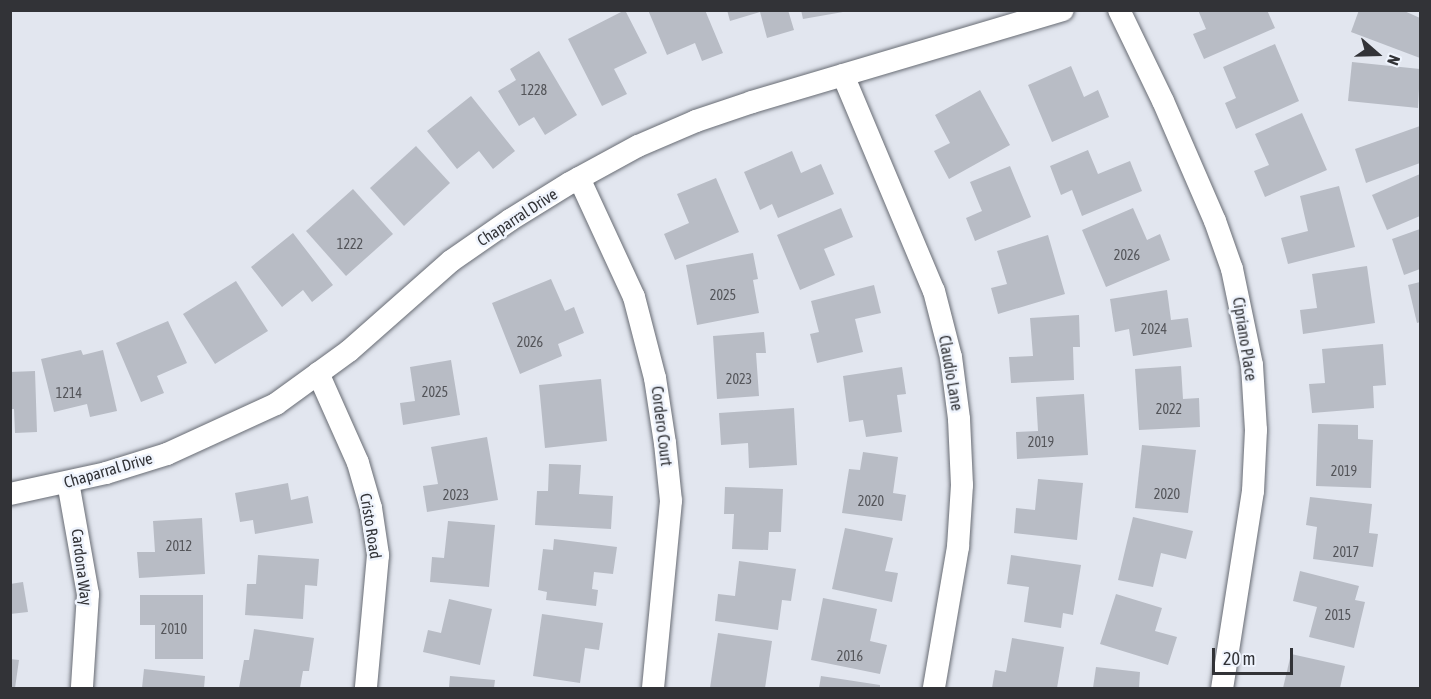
<!DOCTYPE html>
<html>
<head>
<meta charset="utf-8">
<style>
  body { margin:0 }
  #map { position:relative; width:1431px; height:699px; overflow:hidden; background:#e2e6ef; font-family:"Asap Condensed",sans-serif }
  div>[style] { position:absolute }
  .building>* { inset:0; background:#b8bcc5 }
  .roads { filter:drop-shadow(0 0 2px #686c74) drop-shadow(0 0 2px #686c74) }
  .minor>* { height:22px; margin:-11px; padding:0 11px; transform-origin:11px; border-radius:11px; background:#fff }
  span { translate:-50% -50%; white-space:nowrap; text-align:center; line-height:1.15; -webkit-text-stroke:5px #eff4fd; paint-order:stroke }
  .number-label { font-size:14px; color:#54555a }
  .number-label span { -webkit-text-stroke-width:0 }
  .street-label { font-size:16px; color:#323337 }
  .frame { position:absolute; inset:0; border:12px solid #323337; pointer-events:none }
  .north { position:absolute; left:1347px; top:24px; width:60px; height:60px; -webkit-text-stroke:4px #eff4fd; paint-order:stroke; rotate:110deg; font-size:16px; font-weight:700; line-height:24px; text-align:center; color:#323337 }
  .north::after { content:''; display:block; margin:auto; width:21px; height:27px; background:#323337; clip-path:polygon(50% 0,100% 100%,50% 72%,0 100%) }
  .scale { position:absolute; left:1212px; top:648px; width:81px; height:27px; box-sizing:border-box; border:3px solid #323337; border-top:0; padding-left:8px; font-size:18px; line-height:21px; white-space:nowrap; color:#323337; -webkit-text-stroke:4px #eff4fd; paint-order:stroke }
</style>
</head>
<body>
<div id="map">
  <div class="building">
    <i style="clip-path:polygon(625px 10px,647px 53px,614px 69px,627px 94px,602px 106px,568px 39px)"></i>
    <i style="clip-path:polygon(648px 10px,705px 10px,723px 53px,702px 61px,695px 43px,667px 55px)"></i>
    <i style="clip-path:polygon(727px 10px,788px 10px,794px 30px,767px 38px,760px 12px,730px 21px)"></i>
    <i style="clip-path:polygon(801px 10px,843px 10px,843px 12px,803px 19px)"></i>
    <i style="clip-path:polygon(1198px 10px,1267px 10px,1275px 28px,1204px 59px,1193px 34px,1206px 29px)"></i>
    <i style="clip-path:polygon(1359px 10px,1402px 10px,1420px 18px,1420px 58px,1351px 32px)"></i>
    <i style="clip-path:polygon(1275px 44px,1299px 101px,1236px 129px,1225px 103px,1236px 98px,1223px 67px)"></i>
    <i style="clip-path:polygon(539px 51px,577px 115px,545px 135px,534px 117px,519px 126px,498px 91px,516px 80px,510px 69px)"></i>
    <i style="clip-path:polygon(1352px 62px,1420px 69px,1418px 108px,1348px 101px)"></i>
    <i style="clip-path:polygon(1071px 66px,1084px 97px,1098px 90px,1109px 117px,1052px 142px,1028px 85px)"></i>
    <i style="clip-path:polygon(980px 90px,1010px 145px,949px 179px,934px 151px,950px 143px,935px 115px)"></i>
    <i style="clip-path:polygon(471px 96px,515px 151px,493px 169px,479px 151px,457px 169px,427px 131px)"></i>
    <i style="clip-path:polygon(1302px 113px,1327px 170px,1265px 197px,1254px 171px,1269px 165px,1255px 134px)"></i>
    <i style="clip-path:polygon(1420px 126px,1420px 163px,1366px 183px,1355px 149px)"></i>
    <i style="clip-path:polygon(416px 146px,450px 183px,404px 226px,370px 188px)"></i>
    <i style="clip-path:polygon(1088px 150px,1098px 174px,1130px 161px,1142px 191px,1082px 216px,1072px 190px,1061px 195px,1050px 166px)"></i>
    <i style="clip-path:polygon(792px 151px,801px 173px,821px 164px,834px 194px,778px 218px,772px 204px,760px 210px,744px 172px)"></i>
    <i style="clip-path:polygon(1010px 166px,1031px 217px,975px 241px,966px 218px,982px 211px,970px 182px)"></i>
    <i style="clip-path:polygon(1420px 174px,1420px 216px,1387px 230px,1372px 195px)"></i>
    <i style="clip-path:polygon(716px 178px,739px 232px,675px 260px,664px 234px,689px 223px,677px 194px)"></i>
    <i style="clip-path:polygon(1339px 186px,1355px 247px,1288px 264px,1281px 238px,1308px 231px,1300px 196px)"></i>
    <i style="clip-path:polygon(353px 189px,393px 234px,346px 276px,306px 231px)"></i>
    <i style="clip-path:polygon(841px 208px,853px 237px,824px 249px,835px 275px,800px 290px,777px 235px)"></i>
    <i style="clip-path:polygon(1133px 208px,1147px 240px,1160px 234px,1170px 260px,1106px 287px,1082px 230px)"></i>
    <i style="clip-path:polygon(1420px 229px,1420px 269px,1404px 275px,1392px 239px)"></i>
    <i style="clip-path:polygon(293px 233px,333px 285px,312px 302px,303px 290px,282px 307px,251px 267px)"></i>
    <i style="clip-path:polygon(1048px 235px,1065px 294px,998px 314px,991px 288px,1007px 284px,997px 251px)"></i>
    <i style="clip-path:polygon(753px 253px,758px 279px,753px 280px,759px 313px,697px 325px,686px 265px)"></i>
    <i style="clip-path:polygon(1367px 266px,1375px 323px,1303px 334px,1300px 310px,1317px 308px,1312px 274px)"></i>
    <i style="clip-path:polygon(551px 279px,565px 311px,574px 307px,584px 333px,558px 344px,562px 356px,520px 374px,492px 303px)"></i>
    <i style="clip-path:polygon(236px 281px,268px 331px,215px 364px,183px 314px)"></i>
    <i style="clip-path:polygon(1420px 282px,1420px 322px,1417px 323px,1408px 285px)"></i>
    <i style="clip-path:polygon(874px 285px,881px 313px,855px 319px,863px 352px,817px 363px,810px 334px,819px 332px,811px 301px)"></i>
    <i style="clip-path:polygon(1167px 290px,1171px 320px,1188px 318px,1192px 347px,1133px 356px,1129px 329px,1115px 332px,1110px 299px)"></i>
    <i style="clip-path:polygon(1079px 315px,1080px 347px,1073px 347px,1074px 380px,1011px 383px,1009px 357px,1033px 356px,1030px 318px)"></i>
    <i style="clip-path:polygon(168px 321px,187px 363px,157px 376px,164px 393px,141px 402px,116px 343px)"></i>
    <i style="clip-path:polygon(764px 332px,766px 353px,756px 353px,759px 396px,717px 399px,713px 336px)"></i>
    <i style="clip-path:polygon(1383px 344px,1386px 385px,1373px 386px,1374px 408px,1312px 413px,1309px 384px,1325px 383px,1322px 349px)"></i>
    <i style="clip-path:polygon(81px 350px,83px 355px,103px 350px,117px 411px,90px 417px,87px 404px,54px 412px,41px 359px)"></i>
    <i style="clip-path:polygon(451px 360px,460px 415px,403px 425px,400px 403px,415px 401px,410px 367px)"></i>
    <i style="clip-path:polygon(1181px 366px,1183px 399px,1199px 398px,1200px 427px,1139px 430px,1135px 369px)"></i>
    <i style="clip-path:polygon(902px 367px,906px 394px,897px 395px,902px 432px,866px 437px,863px 420px,849px 422px,843px 376px)"></i>
    <i style="clip-path:polygon(35px 371px,37px 432px,15px 433px,14px 409px,10px 409px,10px 372px)"></i>
    <i style="clip-path:polygon(601px 379px,607px 441px,545px 448px,539px 385px)"></i>
    <i style="clip-path:polygon(1084px 394px,1088px 455px,1017px 459px,1016px 432px,1038px 431px,1036px 397px)"></i>
    <i style="clip-path:polygon(794px 408px,797px 465px,749px 468px,748px 443px,721px 445px,719px 413px)"></i>
    <i style="clip-path:polygon(1318px 424px,1358px 425px,1358px 439px,1373px 440px,1371px 488px,1316px 486px)"></i>
    <i style="clip-path:polygon(487px 437px,498px 500px,427px 512px,423px 486px,438px 484px,431px 447px)"></i>
    <i style="clip-path:polygon(1142px 445px,1196px 450px,1188px 513px,1135px 508px)"></i>
    <i style="clip-path:polygon(863px 452px,898px 457px,893px 493px,906px 495px,902px 521px,842px 513px,849px 469px,860px 470px)"></i>
    <i style="clip-path:polygon(549px 464px,581px 465px,579px 494px,613px 496px,611px 529px,535px 525px,537px 491px,548px 491px)"></i>
    <i style="clip-path:polygon(1038px 479px,1083px 483px,1077px 540px,1014px 533px,1016px 508px,1035px 510px)"></i>
    <i style="clip-path:polygon(288px 483px,291px 500px,308px 496px,313px 523px,255px 534px,253px 520px,240px 522px,235px 493px)"></i>
    <i style="clip-path:polygon(725px 487px,783px 489px,781px 532px,769px 532px,768px 550px,732px 549px,734px 514px,724px 514px)"></i>
    <i style="clip-path:polygon(1310px 497px,1372px 504px,1369px 533px,1378px 534px,1373px 567px,1313px 559px,1317px 527px,1306px 525px)"></i>
    <i style="clip-path:polygon(1133px 517px,1193px 531px,1186px 559px,1161px 553px,1153px 587px,1118px 580px)"></i>
    <i style="clip-path:polygon(202px 518px,205px 574px,139px 578px,137px 552px,155px 552px,153px 521px)"></i>
    <i style="clip-path:polygon(448px 521px,495px 525px,489px 587px,430px 582px,432px 557px,444px 558px)"></i>
    <i style="clip-path:polygon(845px 528px,893px 538px,885px 571px,898px 573px,892px 602px,832px 589px)"></i>
    <i style="clip-path:polygon(554px 539px,617px 547px,613px 574px,594px 572px,592px 589px,598px 590px,596px 606px,546px 600px,547px 592px,538px 590px,543px 549px,553px 550px)"></i>
    <i style="clip-path:polygon(258px 555px,319px 559px,317px 586px,305px 585px,303px 619px,245px 615px,247px 584px,256px 584px)"></i>
    <i style="clip-path:polygon(1011px 555px,1081px 565px,1073px 615px,1063px 613px,1061px 628px,1024px 622px,1029px 587px,1007px 584px)"></i>
    <i style="clip-path:polygon(739px 561px,796px 569px,791px 601px,782px 600px,778px 630px,715px 621px,718px 594px,735px 596px)"></i>
    <i style="clip-path:polygon(1300px 571px,1359px 586px,1355px 600px,1365px 602px,1354px 648px,1309px 637px,1317px 607px,1293px 601px)"></i>
    <i style="clip-path:polygon(23px 582px,28px 612px,10px 614px,10px 584px)"></i>
    <i style="clip-path:polygon(1116px 594px,1162px 608px,1155px 631px,1177px 637px,1168px 665px,1100px 644px)"></i>
    <i style="clip-path:polygon(140px 595px,203px 595px,203px 659px,155px 659px,155px 625px,140px 625px)"></i>
    <i style="clip-path:polygon(823px 598px,877px 609px,870px 641px,887px 645px,880px 674px,811px 660px)"></i>
    <i style="clip-path:polygon(449px 599px,492px 609px,480px 665px,423px 652px,428px 630px,441px 633px)"></i>
    <i style="clip-path:polygon(542px 614px,603px 623px,599px 650px,585px 648px,580px 683px,533px 676px)"></i>
    <i style="clip-path:polygon(254px 629px,314px 638px,309px 671px,303px 671px,300px 688px,239px 688px,244px 660px,249px 660px)"></i>
    <i style="clip-path:polygon(718px 633px,772px 641px,765px 688px,710px 688px)"></i>
    <i style="clip-path:polygon(1012px 638px,1064px 647px,1057px 688px,992px 688px,995px 670px,1006px 672px)"></i>
    <i style="clip-path:polygon(1291px 654px,1345px 666px,1340px 688px,1283px 688px)"></i>
    <i style="clip-path:polygon(10px 659px,19px 660px,15px 688px,10px 688px)"></i>
    <i style="clip-path:polygon(1096px 667px,1140px 672px,1139px 688px,1093px 688px)"></i>
    <i style="clip-path:polygon(144px 669px,205px 676px,204px 688px,142px 688px)"></i>
    <i style="clip-path:polygon(450px 676px,495px 680px,494px 688px,449px 688px)"></i>
    <i style="clip-path:polygon(821px 676px,880px 685px,880px 688px,819px 688px)"></i>
  </div>
  <div class="roads">
    <div class="minor">
      <i style="left:1119px;top:10px;width:101px;rotate:64.2deg"></i>
      <i style="left:1163px;top:101px;width:131px;rotate:66.6deg"></i>
      <i style="left:1215px;top:221px;width:51px;rotate:70.5deg"></i>
      <i style="left:1232px;top:269px;width:98px;rotate:78.2deg"></i>
      <i style="left:1252px;top:365px;width:65px;rotate:86.5deg"></i>
      <i style="left:1256px;top:430px;width:61px;rotate:92.8deg"></i>
      <i style="left:1253px;top:491px;width:199px;rotate:98.9deg"></i>
      <i style="left:843px;top:75px;width:234px;rotate:67.2deg"></i>
      <i style="left:934px;top:291px;width:68px;rotate:75.6deg"></i>
      <i style="left:951px;top:357px;width:63px;rotate:82.6deg"></i>
      <i style="left:959px;top:419px;width:66px;rotate:87.4deg"></i>
      <i style="left:962px;top:485px;width:62px;rotate:93.7deg"></i>
      <i style="left:958px;top:547px;width:143px;rotate:99.7deg"></i>
      <i style="left:579px;top:178px;width:131px;rotate:65.2deg"></i>
      <i style="left:634px;top:297px;width:84px;rotate:75.5deg"></i>
      <i style="left:655px;top:378px;width:66px;rotate:81.3deg"></i>
      <i style="left:665px;top:443px;width:58px;rotate:84.1deg"></i>
      <i style="left:671px;top:501px;width:188px;rotate:95.5deg"></i>
      <i style="left:318px;top:373px;width:98px;rotate:66deg"></i>
      <i style="left:358px;top:463px;width:47px;rotate:73.9deg"></i>
      <i style="left:371px;top:508px;width:48px;rotate:81.5deg"></i>
      <i style="left:378px;top:555px;width:134px;rotate:95.2deg"></i>
      <i style="left:68px;top:482px;width:114px;rotate:79.9deg"></i>
      <i style="left:88px;top:594px;width:94px;rotate:93.7deg"></i>
      <i style="left:10px;top:494px;width:98px;rotate:-12.3deg"></i>
      <i style="left:106px;top:473px;width:64px;rotate:-17.3deg"></i>
      <i style="left:167px;top:454px;width:120px;rotate:-24.6deg"></i>
      <i style="left:276px;top:404px;width:90px;rotate:-36deg"></i>
      <i style="left:349px;top:351px;width:136px;rotate:-41.4deg"></i>
      <i style="left:451px;top:261px;width:72px;rotate:-34.8deg"></i>
      <i style="left:510px;top:220px;width:70px;rotate:-31.7deg"></i>
      <i style="left:570px;top:183px;width:77px;rotate:-28.6deg"></i>
      <i style="left:638px;top:146px;width:63px;rotate:-23.3deg"></i>
      <i style="left:696px;top:121px;width:59px;rotate:-18.7deg"></i>
      <i style="left:752px;top:102px;width:324px;rotate:-16.5deg"></i>
    </div>
  </div>
  <div class="number-label">
    <span style="left:534px;top:90px">1228</span>
    <span style="left:350px;top:244px">1222</span>
    <span style="left:1127px;top:255px">2026</span>
    <span style="left:723px;top:295px">2025</span>
    <span style="left:1154px;top:329px">2024</span>
    <span style="left:530px;top:342px">2026</span>
    <span style="left:739px;top:379px">2023</span>
    <span style="left:435px;top:392px">2025</span>
    <span style="left:69px;top:393px">1214</span>
    <span style="left:1169px;top:409px">2022</span>
    <span style="left:1041px;top:442px">2019</span>
    <span style="left:1344px;top:471px">2019</span>
    <span style="left:1167px;top:494px">2020</span>
    <span style="left:456px;top:495px">2023</span>
    <span style="left:871px;top:501px">2020</span>
    <span style="left:179px;top:546px">2012</span>
    <span style="left:1346px;top:552px">2017</span>
    <span style="left:1338px;top:615px">2015</span>
    <span style="left:174px;top:629px">2010</span>
    <span style="left:850px;top:656px">2016</span>
  </div>
  <div class="street-label">
    <span style="left:517px;top:217px;rotate:-33deg">Chaparral Drive</span>
    <span style="left:1245px;top:339px;rotate:81deg">Cipriano Place</span>
    <span style="left:951px;top:373px;rotate:80deg">Claudio Lane</span>
    <span style="left:662px;top:426px;rotate:83deg">Cordero Court</span>
    <span style="left:108px;top:470px;rotate:-16deg">Chaparral Drive</span>
    <span style="left:371px;top:526px;rotate:81deg">Cristo Road</span>
    <span style="left:82px;top:567px;rotate:83deg">Cardona Way</span>
  </div>
  <div class="frame"></div>
  <div class="north">N</div>
  <div class="scale">20 m</div>
</div>
</body>
</html>
